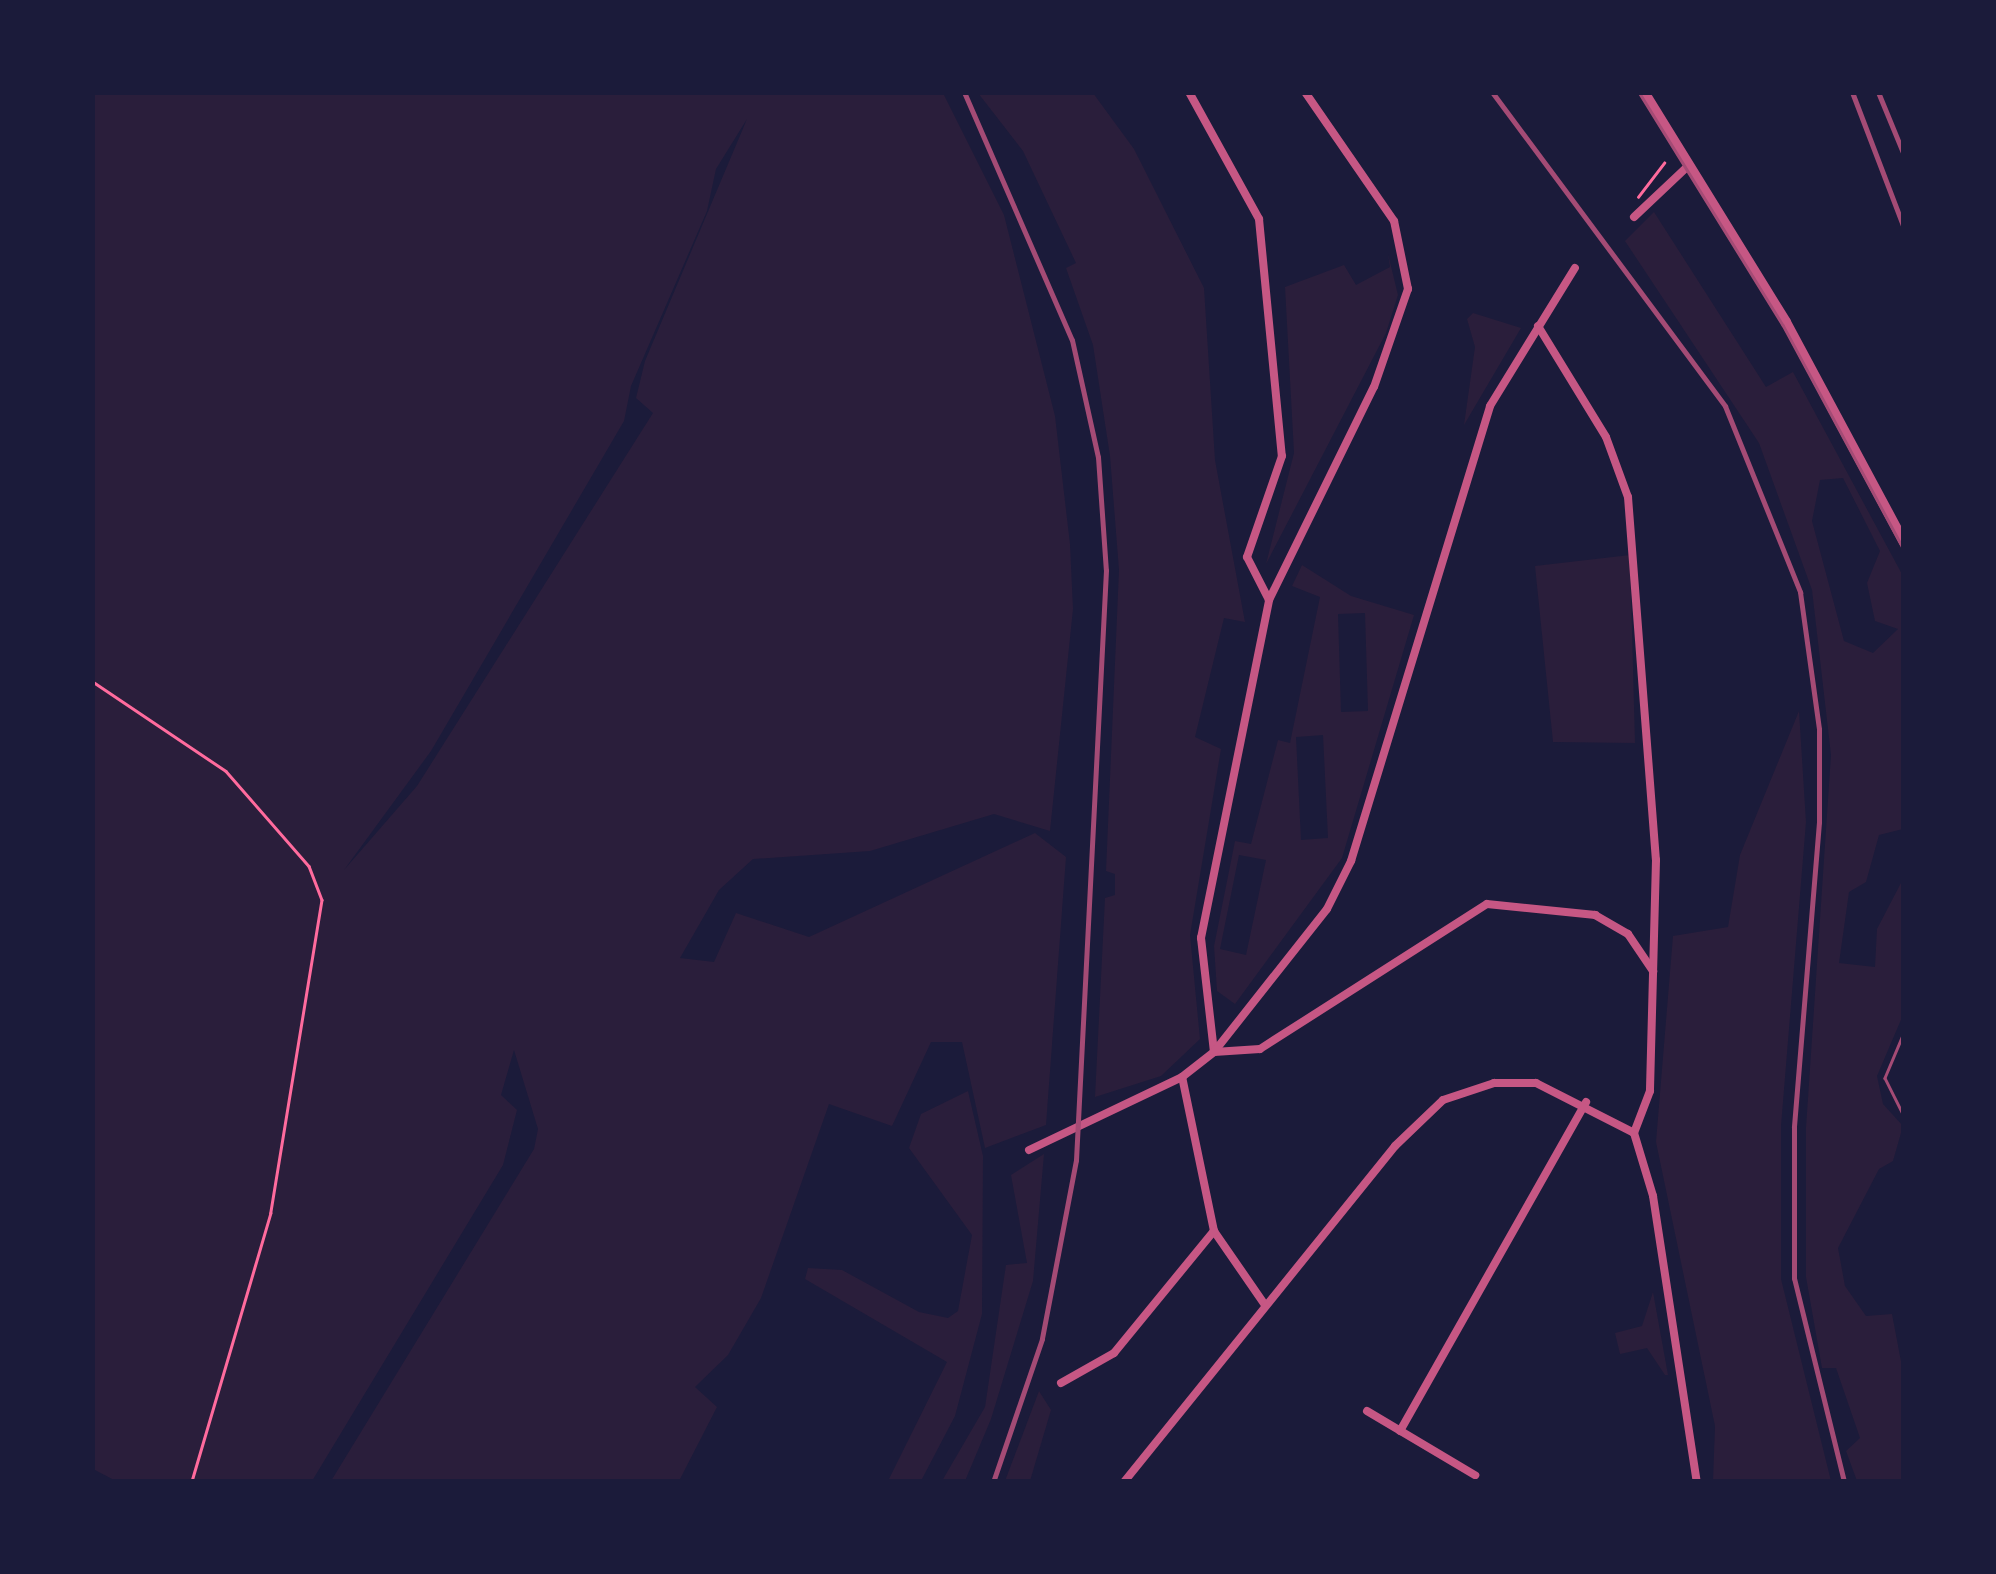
<!DOCTYPE html>
<html>
<head>
<meta charset="utf-8">
<style>
  body { margin:0 }
  #map { position:relative; width:1996px; height:1574px; overflow:hidden; background:#1b1b3a; font-family:"IBM Plex Sans",sans-serif }
  div>[style] { position:absolute }
  .green>* { inset:0; background:#2a1e3b }
  .path>* { height:2.5px; margin:-1.25px; padding:0 1.25px; transform-origin:1.25px; border-radius:1.25px; background:#ff6b9d }
  .minor>* { height:8px; margin:-4px; padding:0 4px; transform-origin:4px; border-radius:4px; background:#c65784 }
  .tertiary>* { height:10px; margin:-5px; padding:0 5px; transform-origin:5px; border-radius:5px; background:#c65784 }
  .tram>* { height:2.5px; margin:-1.25px; padding:0 1.25px; transform-origin:1.25px; border-radius:1.25px; background:#a44b75 }
  .rail>* { height:5px; margin:-2.5px; padding:0 2.5px; transform-origin:2.5px; border-radius:2.5px; background:#a44b75 }
  span { translate:-50% -50%; white-space:nowrap; text-align:center; line-height:1.15; -webkit-text-stroke:8px #1b1b3a; paint-order:stroke }
  .frame { position:absolute; inset:0; border:95px solid #1b1b3a; pointer-events:none }
</style>
</head>
<body>
<div id="map">
  <div class="green">
    <i style="clip-path:polygon(evenodd,92px 93px,943px 93px,1004px 215px,1055px 416px,1070px 544px,1073px 609px,1050px 831px,994px 814px,870px 851px,753px 859px,719px 890px,680px 958px,714px 962px,736px 913px,809px 937px,1035px 833px,1066px 857px,1046px 1125px,985px 1148px,962px 1042px,931px 1042px,892px 1126px,829px 1104px,761px 1298px,728px 1355px,695px 1387px,717px 1407px,679px 1481px,331px 1481px,534px 1149px,538px 1129px,514px 1050px,501px 1095px,517px 1110px,503px 1165px,312px 1481px,116px 1481px,93px 1469px,92px 93px,747px 119px,645px 361px,636px 398px,653px 413px,417px 786px,344px 870px,431px 751px,624px 421px,631px 386px,707px 211px,716px 169px,747px 119px)"></i>
    <i style="clip-path:polygon(978px 93px,1093px 93px,1134px 149px,1204px 288px,1215px 460px,1245px 622px,1224px 618px,1195px 737px,1221px 749px,1190px 935px,1200px 1039px,1161px 1076px,1095px 1097px,1105px 898px,1115px 895px,1115px 874px,1106px 871px,1119px 570px,1110px 456px,1093px 345px,1066px 268px,1076px 263px,1023px 151px)"></i>
    <i style="clip-path:polygon(evenodd,1654px 212px,1766px 387px,1793px 372px,1903px 576px,1903px 829px,1879px 835px,1866px 882px,1849px 892px,1839px 963px,1875px 967px,1877px 929px,1903px 879px,1903px 1015px,1877px 1076px,1883px 1104px,1903px 1126px,1893px 1161px,1879px 1169px,1838px 1248px,1845px 1286px,1866px 1316px,1892px 1314px,1903px 1372px,1903px 1481px,1857px 1481px,1846px 1451px,1860px 1438px,1836px 1368px,1822px 1368px,1806px 1277px,1806px 1128px,1831px 755px,1812px 590px,1759px 443px,1625px 241px,1654px 212px,1843px 478px,1880px 551px,1867px 583px,1875px 621px,1898px 629px,1873px 653px,1844px 641px,1812px 521px,1820px 480px,1843px 478px)"></i>
    <i style="clip-path:polygon(1388px 254px,1398px 295px,1386px 333px,1266px 564px,1294px 453px,1285px 287px,1344px 265px,1356px 285px,1390px 267px)"></i>
    <i style="clip-path:polygon(1473px 313px,1521px 328px,1464px 425px,1475px 347px,1467px 319px)"></i>
    <i style="clip-path:polygon(1630px 555px,1635px 743px,1553px 742px,1535px 566px)"></i>
    <i style="clip-path:polygon(evenodd,1302px 565px,1351px 596px,1414px 615px,1342px 858px,1235px 1004px,1217px 991px,1214px 946px,1235px 841px,1251px 844px,1278px 740px,1290px 743px,1320px 597px,1292px 586px,1302px 565px,1365px 613px,1368px 711px,1341px 712px,1338px 614px,1365px 613px,1302px 565px,1323px 735px,1328px 838px,1301px 840px,1296px 737px,1323px 735px,1302px 565px,1239px 855px,1266px 860px,1246px 955px,1220px 949px,1239px 855px)"></i>
    <i style="clip-path:polygon(1799px 711px,1806px 822px,1781px 1126px,1781px 1279px,1831px 1481px,1713px 1481px,1715px 1426px,1656px 1142px,1673px 936px,1728px 927px,1740px 855px)"></i>
    <i style="clip-path:polygon(968px 1091px,983px 1156px,982px 1314px,955px 1416px,922px 1479px,888px 1481px,947px 1362px,805px 1279px,808px 1268px,842px 1270px,919px 1312px,948px 1318px,958px 1311px,972px 1235px,909px 1148px,921px 1114px)"></i>
    <i style="clip-path:polygon(1044px 1154px,1033px 1281px,991px 1419px,965px 1481px,942px 1481px,985px 1407px,1006px 1265px,1027px 1263px,1011px 1175px)"></i>
    <i style="clip-path:polygon(1653px 1292px,1668px 1375px,1665px 1375px,1647px 1348px,1620px 1354px,1615px 1333px,1642px 1326px)"></i>
    <i style="clip-path:polygon(1039px 1391px,1051px 1410px,1030px 1481px,1005px 1481px)"></i>
  </div>
  <div class="path">
    <i style="left:1638px;top:197px;width:43px;rotate:-52.6deg"></i>
    <i style="left:92px;top:681px;width:161px;rotate:33.9deg"></i>
    <i style="left:226px;top:771px;width:126px;rotate:48.9deg"></i>
    <i style="left:309px;top:866px;width:36px;rotate:69deg"></i>
    <i style="left:322px;top:900px;width:317px;rotate:99.3deg"></i>
    <i style="left:271px;top:1213px;width:280px;rotate:106.4deg"></i>
  </div>
  <div class="minor">
    <i style="left:1189px;top:92px;width:145px;rotate:61.1deg"></i>
    <i style="left:1259px;top:219px;width:238px;rotate:84.5deg"></i>
    <i style="left:1282px;top:456px;width:107px;rotate:109.1deg"></i>
    <i style="left:1247px;top:557px;width:48px;rotate:62.9deg"></i>
    <i style="left:1634px;top:217px;width:76px;rotate:-43.4deg"></i>
    <i style="left:1538px;top:326px;width:130px;rotate:58.5deg"></i>
    <i style="left:1606px;top:437px;width:64px;rotate:69.9deg"></i>
    <i style="left:1628px;top:497px;width:364px;rotate:85.6deg"></i>
    <i style="left:1656px;top:860px;width:231px;rotate:91.5deg"></i>
    <i style="left:1650px;top:1091px;width:45px;rotate:110.9deg"></i>
    <i style="left:1634px;top:1133px;width:66px;rotate:73.2deg"></i>
    <i style="left:1653px;top:1196px;width:289px;rotate:81.3deg"></i>
    <i style="left:1214px;top:1052px;width:115px;rotate:-96.5deg"></i>
    <i style="left:1201px;top:938px;width:345px;rotate:-78.6deg"></i>
    <i style="left:1269px;top:600px;width:237px;rotate:-63.8deg"></i>
    <i style="left:1374px;top:387px;width:104px;rotate:-70.9deg"></i>
    <i style="left:1408px;top:289px;width:69px;rotate:-101.6deg"></i>
    <i style="left:1394px;top:221px;width:157px;rotate:-124.6deg"></i>
    <i style="left:1214px;top:1052px;width:46px;rotate:-3.7deg"></i>
    <i style="left:1260px;top:1049px;width:269px;rotate:-32.6deg"></i>
    <i style="left:1487px;top:904px;width:109px;rotate:5.8deg"></i>
    <i style="left:1595px;top:915px;width:38px;rotate:30deg"></i>
    <i style="left:1628px;top:934px;width:45px;rotate:56deg"></i>
    <i style="left:1029px;top:1150px;width:170px;rotate:-25.5deg"></i>
    <i style="left:1265px;top:1305px;width:90px;rotate:-124.6deg"></i>
    <i style="left:1214px;top:1231px;width:157px;rotate:-101.7deg"></i>
    <i style="left:1182px;top:1077px;width:41px;rotate:-38deg"></i>
    <i style="left:1214px;top:1052px;width:182px;rotate:-51.7deg"></i>
    <i style="left:1327px;top:909px;width:54px;rotate:-63.4deg"></i>
    <i style="left:1351px;top:861px;width:476px;rotate:-73deg"></i>
    <i style="left:1490px;top:406px;width:162px;rotate:-58.4deg"></i>
    <i style="left:1061px;top:1383px;width:61px;rotate:-29.5deg"></i>
    <i style="left:1114px;top:1353px;width:158px;rotate:-50.7deg"></i>
    <i style="left:1367px;top:1411px;width:126px;rotate:30.7deg"></i>
    <i style="left:1400px;top:1431px;width:378px;rotate:-60.5deg"></i>
    <i style="left:1124px;top:1482px;width:432px;rotate:-51.1deg"></i>
    <i style="left:1395px;top:1146px;width:66px;rotate:-43.8deg"></i>
    <i style="left:1443px;top:1100px;width:54px;rotate:-18.4deg"></i>
    <i style="left:1494px;top:1083px;width:42px"></i>
    <i style="left:1536px;top:1083px;width:110px;rotate:27deg"></i>
  </div>
  <div class="tertiary">
    <i style="left:1644px;top:92px;width:270px;rotate:58.3deg"></i>
    <i style="left:1786px;top:322px;width:250px;rotate:61.8deg"></i>
  </div>
  <div class="tram">
    <i style="left:1639px;top:92px;width:274px;rotate:58.3deg"></i>
    <i style="left:1783px;top:325px;width:255px;rotate:61.7deg"></i>
    <i style="left:1904px;top:1033px;width:49px;rotate:112.9deg"></i>
    <i style="left:1885px;top:1078px;width:42px;rotate:63.4deg"></i>
  </div>
  <div class="rail">
    <i style="left:964px;top:92px;width:270px;rotate:66.5deg"></i>
    <i style="left:1072px;top:340px;width:120px;rotate:77.5deg"></i>
    <i style="left:1098px;top:457px;width:113px;rotate:86deg"></i>
    <i style="left:1106px;top:570px;width:591px;rotate:92.91deg"></i>
    <i style="left:1076px;top:1160px;width:182px;rotate:100.8deg"></i>
    <i style="left:1042px;top:1339px;width:151px;rotate:108.9deg"></i>
    <i style="left:1492px;top:92px;width:391px;rotate:53.4deg"></i>
    <i style="left:1725px;top:406px;width:201px;rotate:68deg"></i>
    <i style="left:1800px;top:592px;width:138px;rotate:82.1deg"></i>
    <i style="left:1819px;top:729px;width:93px;rotate:90deg"></i>
    <i style="left:1819px;top:822px;width:306px;rotate:94.7deg"></i>
    <i style="left:1794px;top:1127px;width:151px;rotate:90deg"></i>
    <i style="left:1794px;top:1278px;width:210px;rotate:76.2deg"></i>
    <i style="left:1852px;top:92px;width:146px;rotate:69.1deg"></i>
    <i style="left:1878px;top:92px;width:68px;rotate:67.6deg"></i>
  </div>
  <div class="frame"></div>
</div>
</body>
</html>
